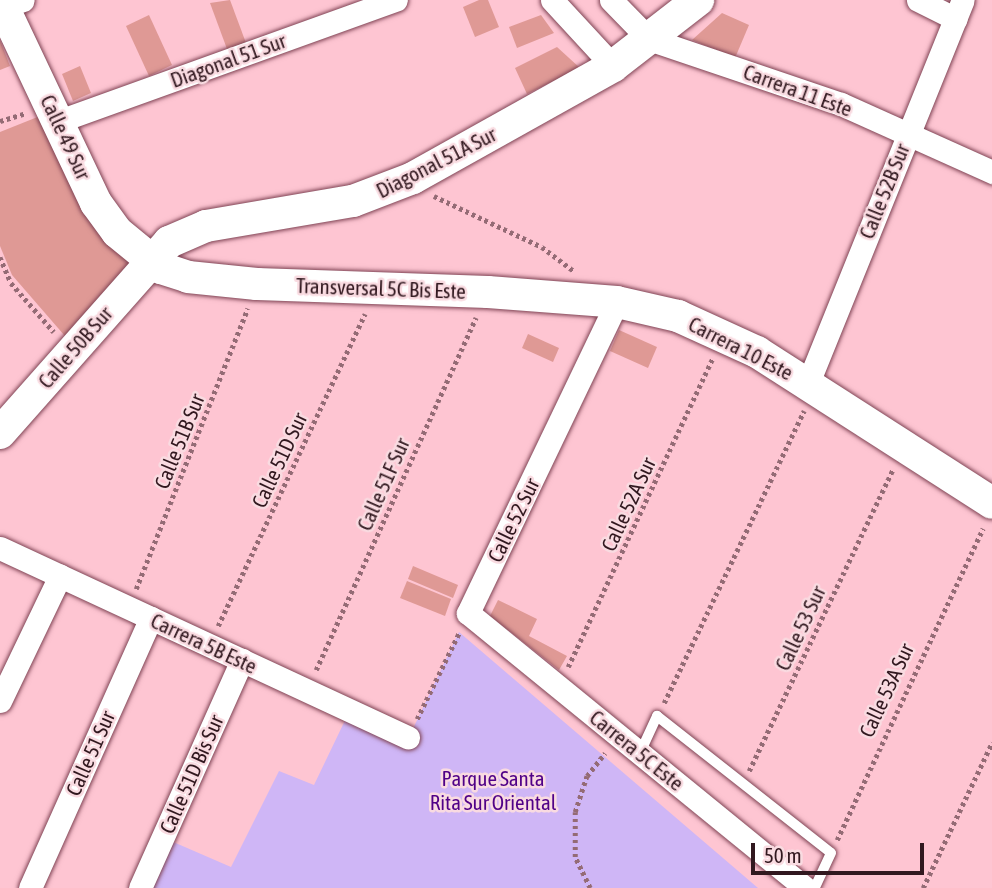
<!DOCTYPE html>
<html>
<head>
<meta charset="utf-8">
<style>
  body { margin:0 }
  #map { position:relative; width:992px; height:888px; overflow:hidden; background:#fec5d2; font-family:"Asap Condensed",sans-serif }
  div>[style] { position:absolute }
  .green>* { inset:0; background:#cfb6f6 }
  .building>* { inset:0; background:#df9995 }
  .path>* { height:4.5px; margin-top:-2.25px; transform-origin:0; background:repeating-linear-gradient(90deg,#946b75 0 3.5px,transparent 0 7px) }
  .roads { filter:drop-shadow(0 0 2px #7f4354) drop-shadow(0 0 2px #7f4354) }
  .lane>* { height:10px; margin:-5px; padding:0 5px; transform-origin:5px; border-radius:5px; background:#fff }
  .street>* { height:23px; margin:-11.5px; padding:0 11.5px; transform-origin:11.5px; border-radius:11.5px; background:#fff }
  .secondary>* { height:32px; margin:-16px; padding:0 16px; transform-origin:16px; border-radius:16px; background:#fff }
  span { translate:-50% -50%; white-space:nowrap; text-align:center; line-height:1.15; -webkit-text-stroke:5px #f9dbe1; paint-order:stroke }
  .street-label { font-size:21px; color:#31181f }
  .park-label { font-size:21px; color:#500187 }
  .scale { position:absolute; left:751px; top:843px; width:173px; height:32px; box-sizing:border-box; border:4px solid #31181f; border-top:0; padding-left:9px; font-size:21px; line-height:24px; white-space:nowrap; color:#31181f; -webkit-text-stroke:5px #f9dbe1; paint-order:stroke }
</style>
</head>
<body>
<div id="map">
  <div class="green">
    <i style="clip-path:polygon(459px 632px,758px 888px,149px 888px,171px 841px,231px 867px,279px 771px,314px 785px,350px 710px,409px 737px)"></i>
  </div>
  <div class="building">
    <i style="clip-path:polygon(230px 0,246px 43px,227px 49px,210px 3px)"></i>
    <i style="clip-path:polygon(479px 0,488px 0,499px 27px,475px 37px,463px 7px)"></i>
    <i style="clip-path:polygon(722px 13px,749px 25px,735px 58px,692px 40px)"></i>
    <i style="clip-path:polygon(149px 15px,172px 65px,149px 76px,126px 26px)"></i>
    <i style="clip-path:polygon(541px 15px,554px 33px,517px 48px,509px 27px)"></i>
    <i style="clip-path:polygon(0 40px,10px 66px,0 70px)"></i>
    <i style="clip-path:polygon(557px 47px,580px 68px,527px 94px,515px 68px)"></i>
    <i style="clip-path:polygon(80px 66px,91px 93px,73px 101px,62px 74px)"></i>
    <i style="clip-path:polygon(50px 112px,136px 266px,71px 343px,12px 275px,0 246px,0 132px)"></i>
    <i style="clip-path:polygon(619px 330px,657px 347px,648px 368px,610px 351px)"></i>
    <i style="clip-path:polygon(528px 334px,559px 348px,553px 362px,522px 348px)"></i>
    <i style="clip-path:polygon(413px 566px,458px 585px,453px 598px,408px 579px)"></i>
    <i style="clip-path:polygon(407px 581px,451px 599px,445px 616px,400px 598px)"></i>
    <i style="clip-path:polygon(498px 600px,537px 619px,529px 636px,567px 656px,559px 670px,490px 616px)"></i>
  </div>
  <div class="path">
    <i style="left:0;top:121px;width:27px;rotate:-17deg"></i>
    <i style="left:434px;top:196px;width:119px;rotate:25.3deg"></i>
    <i style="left:542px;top:247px;width:40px;rotate:37deg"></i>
    <i style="left:0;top:257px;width:28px;rotate:67deg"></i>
    <i style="left:11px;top:283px;width:65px;rotate:48.7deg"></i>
    <i style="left:136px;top:589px;width:302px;rotate:-68.3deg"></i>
    <i style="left:218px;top:626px;width:345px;rotate:-64.8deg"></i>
    <i style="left:568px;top:667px;width:341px;rotate:-64.9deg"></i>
    <i style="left:316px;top:670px;width:387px;rotate:-65.6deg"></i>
    <i style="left:664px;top:703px;width:324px;rotate:-64.4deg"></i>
    <i style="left:417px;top:719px;width:96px;rotate:-64deg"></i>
    <i style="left:749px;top:771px;width:335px;rotate:-64.5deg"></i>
    <i style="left:837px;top:840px;width:344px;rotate:-64.9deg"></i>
    <i style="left:590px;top:888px;width:34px;rotate:-116deg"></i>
    <i style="left:575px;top:857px;width:45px;rotate:-90deg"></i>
    <i style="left:575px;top:812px;width:38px;rotate:-72deg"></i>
    <i style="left:587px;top:776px;width:29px;rotate:-52deg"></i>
    <i style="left:923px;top:888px;width:161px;rotate:-64.6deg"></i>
  </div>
  <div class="roads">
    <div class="lane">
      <i style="left:640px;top:753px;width:41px;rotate:-65.3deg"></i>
      <i style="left:657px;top:716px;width:221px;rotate:38.2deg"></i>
      <i style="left:831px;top:853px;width:38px;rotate:115deg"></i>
    </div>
    <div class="street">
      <i style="left:552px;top:0;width:90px;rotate:47.3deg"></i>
      <i style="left:611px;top:0;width:54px;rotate:45.7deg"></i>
      <i style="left:649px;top:39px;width:203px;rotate:18.7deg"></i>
      <i style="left:841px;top:104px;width:166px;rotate:24.2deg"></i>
      <i style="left:918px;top:0;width:42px;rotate:26.6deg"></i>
      <i style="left:0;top:8px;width:24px;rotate:-19deg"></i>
      <i style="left:59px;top:121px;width:358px;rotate:-19.8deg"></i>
      <i style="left:617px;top:302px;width:345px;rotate:115.6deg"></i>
      <i style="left:468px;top:613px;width:435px;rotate:39.2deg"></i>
      <i style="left:808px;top:383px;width:413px;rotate:-68deg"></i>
      <i style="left:0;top:548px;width:450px;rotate:24.9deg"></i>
      <i style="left:0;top:701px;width:139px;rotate:-64.4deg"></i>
      <i style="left:30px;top:888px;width:296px;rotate:-65.9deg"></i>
      <i style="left:140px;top:888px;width:250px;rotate:-65.9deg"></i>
    </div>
    <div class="secondary">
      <i style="left:0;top:0;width:225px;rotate:64.7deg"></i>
      <i style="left:96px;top:203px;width:36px;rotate:54deg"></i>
      <i style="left:117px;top:232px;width:57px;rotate:39.3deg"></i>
      <i style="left:161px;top:268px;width:28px;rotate:18deg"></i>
      <i style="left:188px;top:277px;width:69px;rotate:5.8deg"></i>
      <i style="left:257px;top:284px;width:231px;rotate:2deg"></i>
      <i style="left:488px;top:292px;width:129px;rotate:4.4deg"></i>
      <i style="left:617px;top:302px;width:63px;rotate:12.9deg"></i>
      <i style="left:678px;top:316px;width:87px;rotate:24.5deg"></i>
      <i style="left:757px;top:352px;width:279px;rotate:32.7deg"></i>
      <i style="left:0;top:433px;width:255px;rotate:-48.5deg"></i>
      <i style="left:169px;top:242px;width:40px;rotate:-23.4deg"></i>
      <i style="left:206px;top:226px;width:149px;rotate:-9.7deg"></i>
      <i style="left:353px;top:201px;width:64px;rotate:-21deg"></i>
      <i style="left:413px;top:178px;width:229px;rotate:-29.2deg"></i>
      <i style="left:613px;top:66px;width:108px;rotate:-37.8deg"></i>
    </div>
  </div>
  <div class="street-label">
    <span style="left:228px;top:60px;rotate:-20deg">Diagonal 51 Sur</span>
    <span style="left:798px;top:90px;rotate:20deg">Carrera 11 Este</span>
    <span style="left:66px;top:137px;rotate:65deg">Calle 49 Sur</span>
    <span style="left:436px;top:162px;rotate:-27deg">Diagonal 51A Sur</span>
    <span style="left:884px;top:191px;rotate:-68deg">Calle 52B Sur</span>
    <span style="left:381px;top:288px;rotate:2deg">Transversal 5C Bis Este</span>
    <span style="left:75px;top:347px;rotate:-49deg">Calle 50B Sur</span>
    <span style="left:741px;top:348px;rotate:27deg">Carrera 10 Este</span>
    <span style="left:179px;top:441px;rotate:-68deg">Calle 51B Sur</span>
    <span style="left:279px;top:460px;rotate:-65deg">Calle 51D Sur</span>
    <span style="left:383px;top:484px;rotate:-66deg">Calle 51F Sur</span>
    <span style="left:628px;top:504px;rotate:-65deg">Calle 52A Sur</span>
    <span style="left:513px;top:520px;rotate:-64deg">Calle 52 Sur</span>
    <span style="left:800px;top:628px;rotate:-65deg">Calle 53 Sur</span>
    <span style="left:204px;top:643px;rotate:25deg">Carrera 5B Este</span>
    <span style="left:886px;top:690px;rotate:-65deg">Calle 53A Sur</span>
    <span style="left:637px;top:750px;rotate:39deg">Carrera 5C Este</span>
    <span style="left:90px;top:753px;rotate:-66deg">Calle 51 Sur</span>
    <span style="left:191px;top:774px;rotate:-66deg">Calle 51D Bis Sur</span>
  </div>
  <div class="park-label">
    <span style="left:493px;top:790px">Parque Santa<br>Rita Sur Oriental</span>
  </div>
  <div class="scale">50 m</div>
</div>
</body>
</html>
